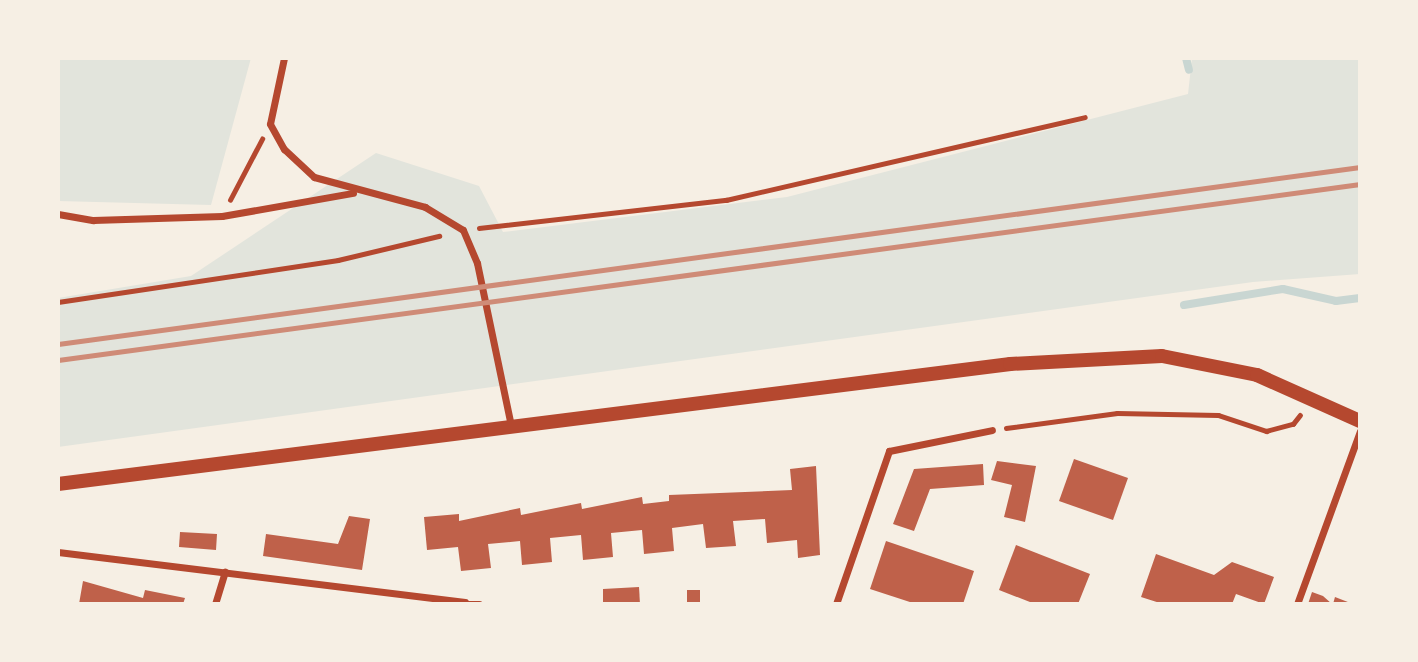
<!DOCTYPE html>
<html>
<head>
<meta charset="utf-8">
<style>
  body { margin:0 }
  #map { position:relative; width:1418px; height:662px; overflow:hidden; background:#f6efe4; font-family:"DM Sans",sans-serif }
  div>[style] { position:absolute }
  .green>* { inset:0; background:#e2e4dc }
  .stream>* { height:8px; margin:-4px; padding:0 4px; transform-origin:4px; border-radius:4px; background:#c9d6d2 }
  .building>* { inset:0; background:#bf614a }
  .path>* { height:4.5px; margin:-2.25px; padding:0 2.25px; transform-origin:2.25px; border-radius:2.25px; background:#b5482f }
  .minor>* { height:7px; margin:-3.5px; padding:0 3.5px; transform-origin:3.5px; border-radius:3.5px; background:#b5482f }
  .secondary>* { height:14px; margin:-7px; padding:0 7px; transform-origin:7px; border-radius:7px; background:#b5482f }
  .rail>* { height:5px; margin:-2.5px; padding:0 2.5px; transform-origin:2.5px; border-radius:2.5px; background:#cf8b77 }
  span { translate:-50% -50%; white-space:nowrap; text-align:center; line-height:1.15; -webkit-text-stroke:6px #f6efe4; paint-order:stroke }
  .frame { position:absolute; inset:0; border:60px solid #f6efe4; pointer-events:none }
</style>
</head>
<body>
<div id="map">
  <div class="green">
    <i style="clip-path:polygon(58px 58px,251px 58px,211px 205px,58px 201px)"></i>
    <i style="clip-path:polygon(1192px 58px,1360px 58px,1360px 274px,1253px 282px,58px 447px,58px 298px,191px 276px,376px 153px,479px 186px,503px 232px,787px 197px,1188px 94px)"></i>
  </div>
  <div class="stream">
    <i style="left:1186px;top:58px;width:12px;rotate:76deg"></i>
    <i style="left:1184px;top:305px;width:100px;rotate:-9.2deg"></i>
    <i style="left:1283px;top:289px;width:54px;rotate:12.8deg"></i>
    <i style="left:1336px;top:301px;width:24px;rotate:-7deg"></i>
  </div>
  <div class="building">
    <i style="clip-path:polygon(1074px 459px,1128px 478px,1113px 520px,1059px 501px)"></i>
    <i style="clip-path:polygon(997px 461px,1036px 466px,1025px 522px,1004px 517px,1012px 485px,991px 480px)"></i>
    <i style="clip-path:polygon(983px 464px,984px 485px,930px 489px,914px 531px,893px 524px,914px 469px)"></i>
    <i style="clip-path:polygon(816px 466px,820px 555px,798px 558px,797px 540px,767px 543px,765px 519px,733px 521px,736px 546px,706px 548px,703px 524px,672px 528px,674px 551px,644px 554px,642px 530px,611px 533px,613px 557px,583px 560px,581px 535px,550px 538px,552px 562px,522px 565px,520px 541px,488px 544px,491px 568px,461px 571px,458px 547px,427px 550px,424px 517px,459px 514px,459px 521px,520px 508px,521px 515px,581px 503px,582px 509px,642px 497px,643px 504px,669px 501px,669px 495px,792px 490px,790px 469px)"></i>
    <i style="clip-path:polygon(349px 516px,370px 519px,362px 570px,263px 556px,266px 534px,338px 544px)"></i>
    <i style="clip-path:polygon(180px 532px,217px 534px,216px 550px,179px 547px)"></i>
    <i style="clip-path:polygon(886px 541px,974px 571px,963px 604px,916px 604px,870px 589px)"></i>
    <i style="clip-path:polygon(1016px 545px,1090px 574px,1078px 604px,1035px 604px,999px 590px)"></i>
    <i style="clip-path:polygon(1156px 554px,1214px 575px,1232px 562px,1274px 577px,1264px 604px,1236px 594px,1232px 604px,1163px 604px,1141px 597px)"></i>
    <i style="clip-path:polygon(83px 581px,143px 598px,145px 590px,185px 598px,183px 604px,79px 604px)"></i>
    <i style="clip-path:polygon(639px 587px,640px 604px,603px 604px,603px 589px)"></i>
    <i style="clip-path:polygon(687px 590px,700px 590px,700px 604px,687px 604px)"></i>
    <i style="clip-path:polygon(1312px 592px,1323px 596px,1332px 604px,1308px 604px)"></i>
    <i style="clip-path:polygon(1335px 597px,1353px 604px,1333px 604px)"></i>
  </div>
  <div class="path">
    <i style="left:230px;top:200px;width:69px;rotate:-62.3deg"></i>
    <i style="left:479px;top:228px;width:249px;rotate:-6.5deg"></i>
    <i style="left:726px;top:200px;width:368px;rotate:-13deg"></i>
    <i style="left:58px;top:302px;width:283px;rotate:-8.5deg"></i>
    <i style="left:338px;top:260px;width:104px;rotate:-13.4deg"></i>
    <i style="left:1006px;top:428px;width:112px;rotate:-7.7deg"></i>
    <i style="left:1117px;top:413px;width:101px;rotate:1.1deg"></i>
    <i style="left:1218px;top:415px;width:51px;rotate:18.4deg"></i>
    <i style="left:1266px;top:431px;width:28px;rotate:-15deg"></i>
    <i style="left:1293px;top:424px;width:11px;rotate:-52deg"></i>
  </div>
  <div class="minor">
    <i style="left:284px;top:58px;width:67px;rotate:102deg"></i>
    <i style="left:270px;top:124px;width:29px;rotate:61deg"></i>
    <i style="left:284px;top:149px;width:41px;rotate:43deg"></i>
    <i style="left:314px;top:177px;width:115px;rotate:15.1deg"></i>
    <i style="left:425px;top:207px;width:44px;rotate:31.2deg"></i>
    <i style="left:463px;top:230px;width:36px;rotate:67deg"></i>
    <i style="left:477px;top:263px;width:167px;rotate:78.2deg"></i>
    <i style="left:58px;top:214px;width:36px;rotate:10deg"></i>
    <i style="left:93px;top:220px;width:129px;rotate:-1.8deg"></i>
    <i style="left:222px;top:216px;width:133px;rotate:-10deg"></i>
    <i style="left:58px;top:552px;width:410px;rotate:7deg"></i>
    <i style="left:215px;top:604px;width:34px;rotate:-73deg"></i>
    <i style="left:465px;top:604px;width:14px"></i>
    <i style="left:836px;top:604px;width:162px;rotate:-70.9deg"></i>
    <i style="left:889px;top:451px;width:105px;rotate:-11.5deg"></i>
    <i style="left:1297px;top:604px;width:184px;rotate:-70deg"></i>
  </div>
  <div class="secondary">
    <i style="left:58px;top:484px;width:960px;rotate:-7.18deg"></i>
    <i style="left:1010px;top:364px;width:152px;rotate:-3deg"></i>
    <i style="left:1162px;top:356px;width:97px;rotate:11.3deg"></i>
    <i style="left:1257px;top:375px;width:113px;rotate:24.1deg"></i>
  </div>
  <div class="rail">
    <i style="left:58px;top:344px;width:1314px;rotate:-7.74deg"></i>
    <i style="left:58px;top:360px;width:1314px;rotate:-7.7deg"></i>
  </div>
  <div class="frame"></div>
</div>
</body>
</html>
